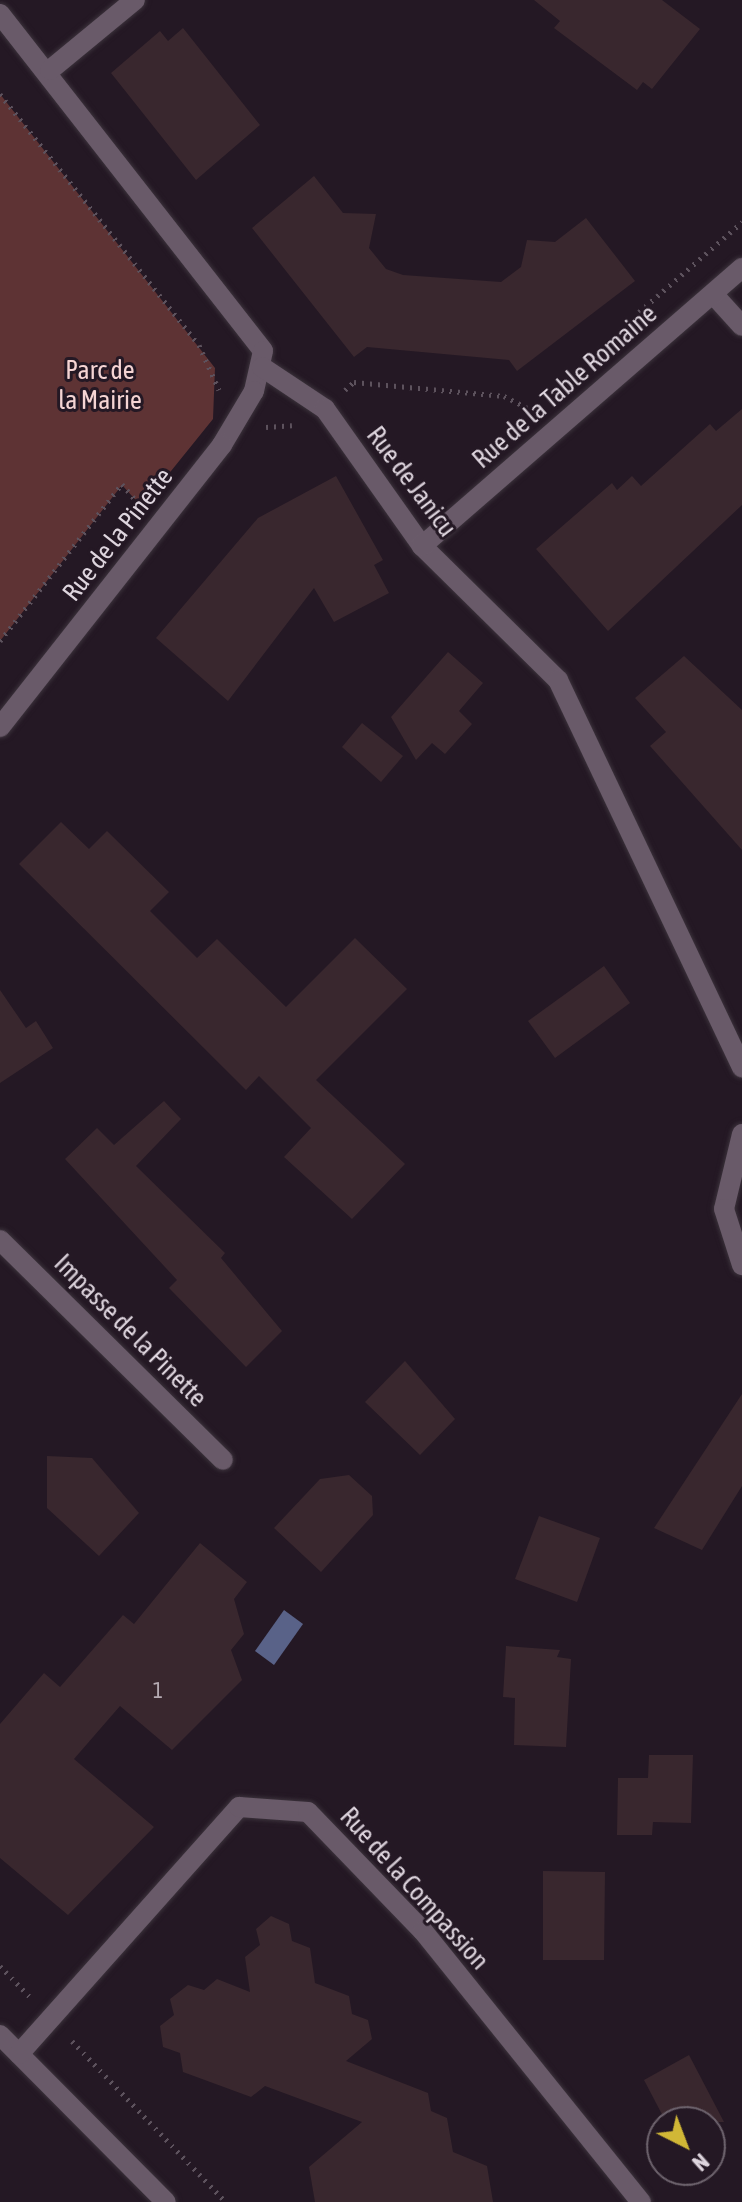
<!DOCTYPE html>
<html>
<head>
<meta charset="utf-8">
<style>
  body { margin:0 }
  #map { position:relative; width:742px; height:2202px; overflow:hidden; background:#241824; font-family:"Asap Condensed",sans-serif }
  div>[style] { position:absolute }
  .green>* { inset:0; background:#5e3334 }
  .water>* { inset:0; background:#596288 }
  .building>* { inset:0; background:#39272e }
  .path>* { height:5px; margin-top:-2.5px; transform-origin:0; background:repeating-linear-gradient(90deg,#5d525d 0 2px,transparent 0 8px) }
  .roads { filter:drop-shadow(0 0 2px #3b323b) drop-shadow(0 0 2px #3b323b) }
  .lane>* { height:20px; margin:-10px; padding:0 10px; transform-origin:10px; border-radius:10px; background:#695a69 }
  .street>* { height:20px; margin:-10px; padding:0 10px; transform-origin:10px; border-radius:10px; background:#695a69 }
  span { translate:-50% -50%; white-space:nowrap; text-align:center; line-height:1.15; -webkit-text-stroke:6px #241824; paint-order:stroke }
  .number-label { font-size:22px; color:#b5aab2 }
  .number-label span { -webkit-text-stroke-width:0 }
  .park-label { font-size:26px; color:#f5d4d3 }
  .street-label { font-size:26px; color:#ded5de }
  .north { position:absolute; left:646px; top:2106px; width:80px; height:80px; box-sizing:border-box; background:#241824; border:2px solid #6e646e; border-radius:50%; rotate:138deg; font-size:22px; font-weight:700; line-height:32px; text-align:center; color:#ded5de }
  .north::after { content:''; display:block; margin:auto; width:28px; height:36px; background:#d1b736; clip-path:polygon(50% 0,100% 100%,50% 72%,0 100%) }
</style>
</head>
<body>
<div id="map">
  <div class="green">
    <i style="clip-path:polygon(0 94px,215px 368px,213px 419px,142px 507px,122px 485px,0 641px)"></i>
  </div>
  <div class="water">
    <i style="clip-path:polygon(284px 1610px,303px 1624px,274px 1665px,255px 1651px)"></i>
  </div>
  <div class="building">
    <i style="clip-path:polygon(534px 0,662px 0,700px 29px,652px 89px,643px 82px,637px 90px,554px 28px,560px 21px)"></i>
    <i style="clip-path:polygon(183px 28px,260px 125px,196px 180px,111px 73px,160px 31px,168px 41px)"></i>
    <i style="clip-path:polygon(314px 176px,343px 213px,376px 214px,369px 248px,386px 269px,403px 275px,501px 282px,521px 267px,527px 240px,555px 242px,586px 218px,635px 281px,517px 371px,509px 360px,367px 347px,354px 357px,252px 228px)"></i>
    <i style="clip-path:polygon(742px 409px,742px 505px,608px 631px,536px 549px,612px 483px,617px 490px,632px 476px,641px 486px,710px 424px,716px 431px)"></i>
    <i style="clip-path:polygon(336px 476px,383px 560px,374px 565px,389px 593px,334px 622px,314px 588px,228px 701px,156px 638px,258px 518px)"></i>
    <i style="clip-path:polygon(448px 652px,483px 683px,459px 711px,472px 724px,445px 754px,432px 743px,416px 760px,391px 717px)"></i>
    <i style="clip-path:polygon(684px 656px,742px 710px,742px 850px,650px 746px,666px 732px,635px 698px)"></i>
    <i style="clip-path:polygon(362px 723px,403px 756px,381px 782px,342px 747px)"></i>
    <i style="clip-path:polygon(61px 822px,89px 849px,107px 831px,169px 892px,150px 911px,197px 958px,217px 939px,286px 1007px,355px 938px,407px 989px,316px 1080px,405px 1164px,352px 1219px,284px 1157px,311px 1128px,259px 1076px,246px 1090px,19px 864px)"></i>
    <i style="clip-path:polygon(604px 966px,630px 1003px,555px 1058px,528px 1021px)"></i>
    <i style="clip-path:polygon(0 990px,26px 1028px,36px 1021px,53px 1048px,0 1083px)"></i>
    <i style="clip-path:polygon(164px 1101px,181px 1119px,136px 1166px,225px 1253px,221px 1258px,282px 1331px,246px 1367px,169px 1288px,177px 1280px,65px 1159px,97px 1128px,114px 1145px)"></i>
    <i style="clip-path:polygon(405px 1361px,455px 1419px,420px 1455px,365px 1402px)"></i>
    <i style="clip-path:polygon(742px 1394px,742px 1486px,702px 1550px,654px 1528px)"></i>
    <i style="clip-path:polygon(47px 1456px,92px 1458px,139px 1513px,99px 1556px,47px 1508px)"></i>
    <i style="clip-path:polygon(349px 1475px,372px 1496px,373px 1515px,321px 1572px,274px 1528px,320px 1479px)"></i>
    <i style="clip-path:polygon(539px 1516px,600px 1538px,577px 1602px,515px 1579px)"></i>
    <i style="clip-path:polygon(200px 1543px,247px 1582px,234px 1599px,244px 1634px,231px 1650px,242px 1680px,172px 1750px,120px 1706px,74px 1759px,154px 1827px,68px 1915px,0 1858px,0 1724px,44px 1673px,60px 1687px,123px 1615px,134px 1624px)"></i>
    <i style="clip-path:polygon(506px 1646px,560px 1650px,557px 1657px,571px 1659px,566px 1747px,514px 1745px,515px 1698px,503px 1697px)"></i>
    <i style="clip-path:polygon(649px 1755px,693px 1755px,691px 1823px,653px 1822px,652px 1835px,617px 1835px,618px 1778px,648px 1778px)"></i>
    <i style="clip-path:polygon(543px 1871px,605px 1872px,604px 1960px,543px 1960px)"></i>
    <i style="clip-path:polygon(271px 1916px,289px 1924px,292px 1941px,310px 1948px,315px 1983px,349px 1996px,352px 2014px,368px 2020px,372px 2039px,346px 2061px,428px 2093px,431px 2111px,447px 2118px,453px 2152px,487px 2166px,493px 2202px,315px 2202px,309px 2167px,362px 2122px,265px 2086px,251px 2097px,183px 2072px,180px 2053px,163px 2047px,160px 2026px,174px 2015px,170px 1999px,188px 1985px,204px 1990px,217px 1979px,250px 1992px,245px 1957px,260px 1945px,256px 1929px)"></i>
    <i style="clip-path:polygon(689px 2055px,724px 2122px,666px 2122px,644px 2080px)"></i>
  </div>
  <div class="path">
    <i style="left:0;top:94px;width:320px;rotate:51.6deg"></i>
    <i style="left:199px;top:345px;width:49px;rotate:66deg"></i>
    <i style="left:639px;top:312px;width:137px;rotate:-41.1deg"></i>
    <i style="left:345px;top:390px;width:12px;rotate:-42deg"></i>
    <i style="left:354px;top:382px;width:151px;rotate:5.3deg"></i>
    <i style="left:504px;top:396px;width:28px;rotate:27deg"></i>
    <i style="left:266px;top:427px;width:26px;rotate:-4deg"></i>
    <i style="left:0;top:641px;width:199px;rotate:-52.2deg"></i>
    <i style="left:122px;top:484px;width:25px;rotate:50deg"></i>
    <i style="left:0;top:1966px;width:46px;rotate:45.9deg"></i>
    <i style="left:72px;top:2041px;width:223px;rotate:46.3deg"></i>
  </div>
  <div class="roads">
    <div class="lane">
      <i style="left:713px;top:294px;width:43px;rotate:47.8deg"></i>
    </div>
    <div class="street">
      <i style="left:0;top:14px;width:427px;rotate:52deg"></i>
      <i style="left:263px;top:351px;width:41px;rotate:102.7deg"></i>
      <i style="left:254px;top:391px;width:63px;rotate:120.7deg"></i>
      <i style="left:222px;top:445px;width:359px;rotate:128.2deg"></i>
      <i style="left:50px;top:70px;width:110px;rotate:-39.5deg"></i>
      <i style="left:262px;top:367px;width:76px;rotate:33.7deg"></i>
      <i style="left:325px;top:409px;width:168px;rotate:54.7deg"></i>
      <i style="left:422px;top:546px;width:191px;rotate:44.6deg"></i>
      <i style="left:558px;top:680px;width:429px;rotate:64.6deg"></i>
      <i style="left:422px;top:546px;width:424px;rotate:-41deg"></i>
      <i style="left:742px;top:1134px;width:77px;rotate:103.5deg"></i>
      <i style="left:724px;top:1209px;width:59px;rotate:72.2deg"></i>
      <i style="left:0;top:1240px;width:313px;rotate:44.6deg"></i>
      <i style="left:0;top:2035px;width:235px;rotate:45.2deg"></i>
      <i style="left:19px;top:2054px;width:331px;rotate:-48.3deg"></i>
      <i style="left:239px;top:1807px;width:69px;rotate:4.1deg"></i>
      <i style="left:308px;top:1812px;width:165px;rotate:46deg"></i>
      <i style="left:423px;top:1931px;width:348px;rotate:51.2deg"></i>
    </div>
  </div>
  <div class="number-label">
    <span style="left:158px;top:1691px">1</span>
  </div>
  <div class="park-label">
    <span style="left:100px;top:386px">Parc de<br>la Mairie</span>
  </div>
  <div class="street-label">
    <span style="left:565px;top:387px;rotate:-41deg">Rue de la Table Romaine</span>
    <span style="left:411px;top:482px;rotate:53deg">Rue de Janicu</span>
    <span style="left:118px;top:535px;rotate:-52deg">Rue de la Pinette</span>
    <span style="left:130px;top:1331px;rotate:45deg">Impasse de la Pinette</span>
    <span style="left:414px;top:1889px;rotate:48deg">Rue de la Compassion</span>
  </div>
  <div class="north">N</div>
</div>
</body>
</html>
